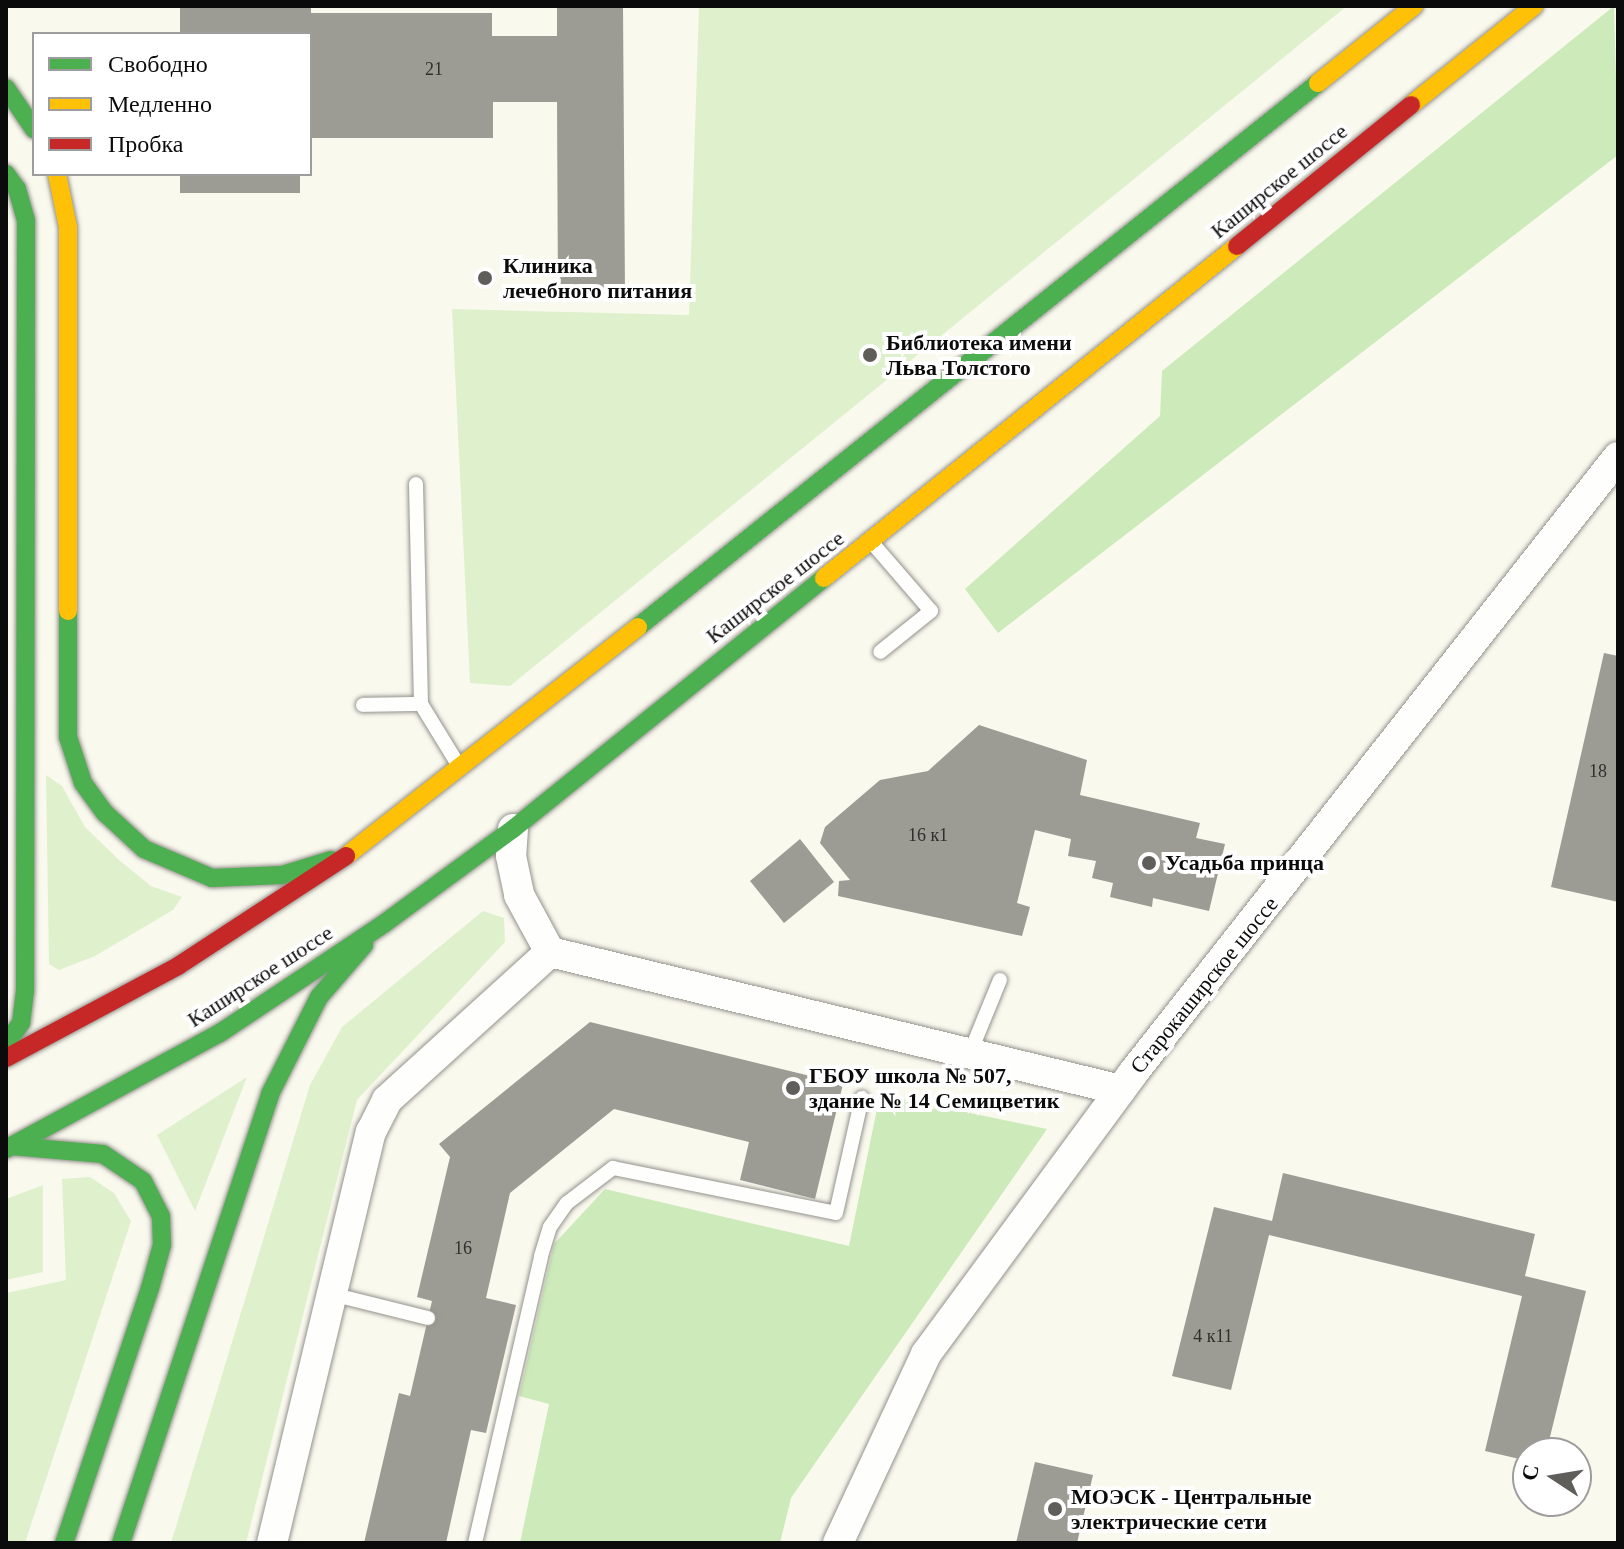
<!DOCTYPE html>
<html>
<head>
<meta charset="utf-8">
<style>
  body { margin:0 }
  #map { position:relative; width:1624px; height:1549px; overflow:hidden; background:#faf9ee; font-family:"Times New Roman",serif }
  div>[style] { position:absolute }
  .green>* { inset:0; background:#def1cc }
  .forest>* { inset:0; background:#cdeaba }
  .building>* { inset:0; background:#9c9b94 }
  .roads { filter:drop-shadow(0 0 2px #93928d) drop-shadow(0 0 2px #93928d) }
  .lane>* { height:14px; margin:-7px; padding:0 7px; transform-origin:7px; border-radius:7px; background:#fefefc }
  .street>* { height:30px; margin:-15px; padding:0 15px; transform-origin:15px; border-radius:15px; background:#fefefc }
  .fast>* { height:18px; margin:-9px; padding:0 9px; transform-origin:9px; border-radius:9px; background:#4caf50 }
  .slow>* { height:18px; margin:-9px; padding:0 9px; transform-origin:9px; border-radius:9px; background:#ffc107 }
  .jam>* { height:18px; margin:-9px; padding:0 9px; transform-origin:9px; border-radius:9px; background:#c62828 }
  .dots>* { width:22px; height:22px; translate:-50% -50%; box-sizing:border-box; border:4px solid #fff; border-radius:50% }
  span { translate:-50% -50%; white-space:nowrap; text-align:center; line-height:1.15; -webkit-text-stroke:8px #fff; paint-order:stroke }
  .number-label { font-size:18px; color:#2f2f2d }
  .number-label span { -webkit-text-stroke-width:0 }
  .street-label { font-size:22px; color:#0b0b0b }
  .poi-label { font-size:22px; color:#0b0b0b; font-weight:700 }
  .left { translate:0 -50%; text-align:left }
  .frame { position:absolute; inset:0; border:8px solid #0b0b0b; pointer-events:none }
  .legend { position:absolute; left:32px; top:32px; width:280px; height:144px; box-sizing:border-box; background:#fff; border:2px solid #9d9d9d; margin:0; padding:10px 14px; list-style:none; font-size:24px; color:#0b0b0b }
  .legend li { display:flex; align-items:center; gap:16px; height:40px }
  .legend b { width:40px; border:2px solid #9d9d9d }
  .north { position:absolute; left:1512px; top:1437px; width:80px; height:80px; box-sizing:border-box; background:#fff; border:2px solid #9d9d9d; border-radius:50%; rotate:282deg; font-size:22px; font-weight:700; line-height:32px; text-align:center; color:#0b0b0b }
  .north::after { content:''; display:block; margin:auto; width:28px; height:36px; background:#5f5e5a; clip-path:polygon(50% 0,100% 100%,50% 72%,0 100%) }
</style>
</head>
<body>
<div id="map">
  <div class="green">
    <i style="clip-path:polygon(699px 6px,1347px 6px,510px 686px,470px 683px,452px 309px,689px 315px)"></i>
    <i style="clip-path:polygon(46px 775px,62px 786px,85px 827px,119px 860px,151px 886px,182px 897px,173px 910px,95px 956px,59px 970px,49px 964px)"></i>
    <i style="clip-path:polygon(483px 911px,504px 918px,505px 942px,357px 1100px,246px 1543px,171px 1543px,310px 1085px,342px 1027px)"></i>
    <i style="clip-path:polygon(247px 1077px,195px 1211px,157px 1135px)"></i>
    <i style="clip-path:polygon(90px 1177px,114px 1193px,131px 1221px,25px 1543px,6px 1543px,6px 1293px,66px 1280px,62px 1179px)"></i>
    <i style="clip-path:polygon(43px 1185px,43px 1272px,6px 1280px,6px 1199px)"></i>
  </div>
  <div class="forest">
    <i style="clip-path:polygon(1614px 6px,1618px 155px,998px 633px,965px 589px,1160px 416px,1162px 371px)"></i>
    <i style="clip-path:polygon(880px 1094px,1047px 1129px,791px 1498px,780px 1543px,520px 1543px,549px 1404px,519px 1396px,554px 1244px,605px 1189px,849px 1246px)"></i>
  </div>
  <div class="building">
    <i style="clip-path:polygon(180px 6px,311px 6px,311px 13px,492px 13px,492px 36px,557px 36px,557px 6px,623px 6px,625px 296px,558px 297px,557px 102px,493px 102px,493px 138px,310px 138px,310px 34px,180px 34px)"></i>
    <i style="clip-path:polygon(180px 174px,300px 174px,300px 193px,180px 193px)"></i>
    <i style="clip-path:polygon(1604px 653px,1618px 656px,1618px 902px,1551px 887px)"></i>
    <i style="clip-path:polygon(979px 725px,1087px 760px,1080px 795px,1200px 823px,1196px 838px,1225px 844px,1209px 911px,1153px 898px,1152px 907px,1110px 897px,1113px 883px,1092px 878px,1096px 861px,1068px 856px,1071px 839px,1035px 830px,1017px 903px,1030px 907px,1022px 936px,838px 896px,839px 881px,850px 880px,820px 843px,825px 827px,880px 780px,928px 771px)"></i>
    <i style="clip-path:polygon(800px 839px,834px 882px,784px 923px,750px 881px)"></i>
    <i style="clip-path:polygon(590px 1022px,843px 1084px,815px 1199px,740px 1180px,749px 1142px,614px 1109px,510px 1193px,486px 1298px,516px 1305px,486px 1433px,471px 1430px,446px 1543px,364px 1543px,399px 1393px,410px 1396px,432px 1301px,417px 1297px,450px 1157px,439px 1144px)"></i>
    <i style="clip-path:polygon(1283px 1173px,1535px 1234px,1525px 1276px,1586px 1291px,1546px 1453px,1528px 1453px,1528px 1461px,1485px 1451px,1522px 1296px,1269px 1235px,1231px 1390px,1172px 1376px,1214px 1207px,1272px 1221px)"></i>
    <i style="clip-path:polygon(1035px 1462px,1093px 1475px,1077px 1543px,1016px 1543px)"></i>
  </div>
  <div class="roads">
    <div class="lane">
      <i style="left:416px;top:484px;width:220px;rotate:88.7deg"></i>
      <i style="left:421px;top:704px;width:73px;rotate:58.5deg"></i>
      <i style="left:874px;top:545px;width:87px;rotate:49.2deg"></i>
      <i style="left:931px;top:611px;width:65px;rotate:141.2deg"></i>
      <i style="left:363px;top:705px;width:58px;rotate:-1deg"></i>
      <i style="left:970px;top:1053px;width:79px;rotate:-67.7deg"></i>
      <i style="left:331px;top:1294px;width:100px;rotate:13.9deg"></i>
      <i style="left:475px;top:1543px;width:294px;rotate:-77deg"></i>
      <i style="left:541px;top:1256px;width:30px;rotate:-73deg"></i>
      <i style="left:550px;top:1227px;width:29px;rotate:-55deg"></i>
      <i style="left:567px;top:1203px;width:58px;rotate:-37.3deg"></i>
      <i style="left:613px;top:1168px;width:227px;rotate:11.4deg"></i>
      <i style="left:836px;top:1213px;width:118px;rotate:-77.3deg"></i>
    </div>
    <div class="street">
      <i style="left:513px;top:829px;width:27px;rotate:94deg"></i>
      <i style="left:511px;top:856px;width:40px;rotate:78deg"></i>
      <i style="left:519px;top:895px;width:65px;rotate:61.5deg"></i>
      <i style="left:550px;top:952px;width:587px;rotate:13.59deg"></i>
      <i style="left:272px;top:1543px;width:423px;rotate:-76.5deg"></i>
      <i style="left:371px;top:1132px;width:36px;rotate:-63deg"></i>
      <i style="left:387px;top:1100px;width:220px;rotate:-42.2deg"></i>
      <i style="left:838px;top:1543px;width:208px;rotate:-65deg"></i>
      <i style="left:926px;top:1354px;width:349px;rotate:-53.6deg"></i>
      <i style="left:1133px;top:1073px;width:784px;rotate:-51.79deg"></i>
    </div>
    <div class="fast">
      <i style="left:6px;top:88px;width:50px;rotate:55.7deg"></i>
      <i style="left:6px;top:174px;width:19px;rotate:54deg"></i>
      <i style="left:17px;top:189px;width:33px;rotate:74deg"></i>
      <i style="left:26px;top:221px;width:770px;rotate:90.07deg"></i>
      <i style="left:25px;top:991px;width:32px;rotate:97deg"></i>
      <i style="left:21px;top:1023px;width:26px;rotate:126deg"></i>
      <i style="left:68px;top:611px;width:126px;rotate:90deg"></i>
      <i style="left:68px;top:737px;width:48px;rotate:71.9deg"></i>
      <i style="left:83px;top:783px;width:37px;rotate:54deg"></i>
      <i style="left:105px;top:813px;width:53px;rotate:42.7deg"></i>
      <i style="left:144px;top:849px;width:74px;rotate:23.1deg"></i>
      <i style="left:212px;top:878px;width:70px;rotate:-2.5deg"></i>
      <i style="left:282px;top:875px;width:51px;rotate:-17deg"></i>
      <i style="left:638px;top:627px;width:871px;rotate:-38.66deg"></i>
      <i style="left:12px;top:1146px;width:91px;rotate:5deg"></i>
      <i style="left:103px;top:1154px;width:48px;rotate:34deg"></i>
      <i style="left:143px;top:1181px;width:39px;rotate:63deg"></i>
      <i style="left:161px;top:1216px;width:29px;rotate:88deg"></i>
      <i style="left:162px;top:1245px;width:45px;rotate:105.6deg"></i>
      <i style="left:150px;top:1288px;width:269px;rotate:108.6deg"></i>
      <i style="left:6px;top:1149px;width:243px;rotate:-28.5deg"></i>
      <i style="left:220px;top:1033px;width:198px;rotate:-33.7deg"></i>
      <i style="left:385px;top:923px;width:159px;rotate:-36.3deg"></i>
      <i style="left:513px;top:829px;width:400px;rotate:-38.9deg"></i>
      <i style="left:121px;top:1543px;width:473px;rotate:-71.6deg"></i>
      <i style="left:270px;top:1094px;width:109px;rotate:-63.2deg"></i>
      <i style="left:319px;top:997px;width:69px;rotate:-49.1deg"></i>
    </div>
    <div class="slow">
      <i style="left:1318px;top:83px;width:123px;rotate:-38.7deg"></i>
      <i style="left:1411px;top:105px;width:158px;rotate:-38.8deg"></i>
      <i style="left:57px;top:174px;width:54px;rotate:78.3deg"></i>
      <i style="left:68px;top:227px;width:384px;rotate:90deg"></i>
      <i style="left:824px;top:578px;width:530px;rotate:-38.79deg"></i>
      <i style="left:346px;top:856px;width:371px;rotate:-38.1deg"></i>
    </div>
    <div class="jam">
      <i style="left:1237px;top:246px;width:224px;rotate:-39deg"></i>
      <i style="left:6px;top:1058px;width:195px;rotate:-28.1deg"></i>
      <i style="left:178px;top:966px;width:201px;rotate:-33.2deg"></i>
    </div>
  </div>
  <div class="dots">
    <i style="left:485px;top:278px;background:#5f5e5a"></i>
    <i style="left:870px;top:355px;background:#5f5e5a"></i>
    <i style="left:1149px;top:863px;background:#5f5e5a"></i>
    <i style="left:793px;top:1088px;background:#5f5e5a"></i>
    <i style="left:1055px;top:1509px;background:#5f5e5a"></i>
  </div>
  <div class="number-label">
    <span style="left:434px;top:69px">21</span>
    <span style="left:1598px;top:771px">18</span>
    <span style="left:928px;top:835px">16 к1</span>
    <span style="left:463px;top:1248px">16</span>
    <span style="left:1213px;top:1336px">4 к11</span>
  </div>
  <div class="street-label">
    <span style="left:1279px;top:181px;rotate:-39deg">Каширское шоссе</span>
    <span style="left:775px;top:587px;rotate:-38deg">Каширское шоссе</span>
    <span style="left:260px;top:976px;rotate:-33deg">Каширское шоссе</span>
    <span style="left:1204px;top:985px;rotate:-51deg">Старокаширское шоссе</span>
  </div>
  <div class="poi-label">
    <span class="left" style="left:503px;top:278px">Клиника<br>лечебного питания</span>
    <span class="left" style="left:886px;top:355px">Библиотека имени<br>Льва Толстого</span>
    <span class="left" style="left:1165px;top:863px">Усадьба принца</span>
    <span class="left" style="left:809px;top:1088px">ГБОУ школа № 507,<br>здание № 14 Семицветик</span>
    <span class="left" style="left:1071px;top:1509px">МОЭСК - Центральные<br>электрические сети</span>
  </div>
  <div class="frame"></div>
  <ul class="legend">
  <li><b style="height:10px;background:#4caf50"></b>Свободно</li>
  <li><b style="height:10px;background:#ffc107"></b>Медленно</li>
  <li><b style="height:10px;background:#c62828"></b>Пробка</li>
  </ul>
  <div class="north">С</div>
</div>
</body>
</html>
